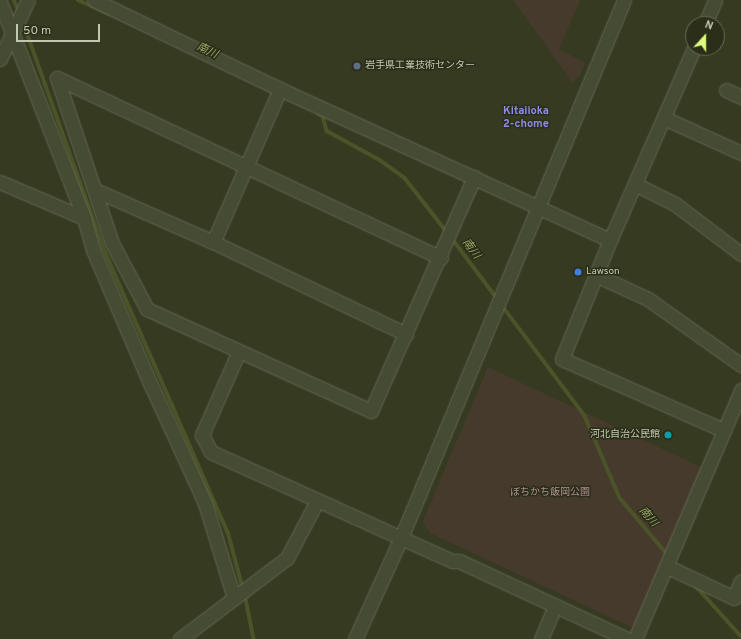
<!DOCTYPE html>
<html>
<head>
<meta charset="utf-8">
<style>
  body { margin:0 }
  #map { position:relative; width:741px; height:639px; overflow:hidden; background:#363a21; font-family:Overpass,"Noto Sans JP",sans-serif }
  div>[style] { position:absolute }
  .green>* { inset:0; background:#463a2c }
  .stream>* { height:3.5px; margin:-1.75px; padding:0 1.75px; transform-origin:1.75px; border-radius:1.75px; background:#4b5328 }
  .roads { filter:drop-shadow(0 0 1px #646852) drop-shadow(0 0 1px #646852) }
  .minor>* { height:13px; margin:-6.5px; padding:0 6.5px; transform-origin:6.5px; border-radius:6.5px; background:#464b34 }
  .dots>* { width:11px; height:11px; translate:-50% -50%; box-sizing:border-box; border:2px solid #2b2f1a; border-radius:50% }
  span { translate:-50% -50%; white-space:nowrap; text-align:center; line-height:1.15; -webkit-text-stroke:3px #2b2f1a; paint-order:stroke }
  .poi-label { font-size:10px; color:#c2c7af }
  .left { translate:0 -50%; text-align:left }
  .right { translate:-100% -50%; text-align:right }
  .park-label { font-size:10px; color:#b28c92 }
  .water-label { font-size:11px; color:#9ca767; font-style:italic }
  .neighbourhood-label { font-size:11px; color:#8e8ce3; font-weight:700 }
  .north { position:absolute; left:685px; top:16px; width:40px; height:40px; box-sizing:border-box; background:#2b2f1a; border:1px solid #676c56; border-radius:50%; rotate:21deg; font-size:11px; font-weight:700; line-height:16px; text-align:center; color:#c2c7af }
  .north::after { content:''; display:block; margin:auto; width:14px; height:18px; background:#e1fb80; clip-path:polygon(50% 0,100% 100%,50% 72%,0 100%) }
  .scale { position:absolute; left:16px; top:24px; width:84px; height:18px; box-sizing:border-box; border:2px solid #c2c7af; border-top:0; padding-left:5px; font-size:12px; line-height:14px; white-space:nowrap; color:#c2c7af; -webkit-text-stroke:3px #2b2f1a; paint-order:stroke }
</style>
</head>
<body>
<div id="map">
  <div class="green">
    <i style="clip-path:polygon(513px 0,580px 0,559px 49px,585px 63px,580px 75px,573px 83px)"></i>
    <i style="clip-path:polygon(488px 367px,703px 468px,636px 626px,631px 627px,430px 533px,423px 521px)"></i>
  </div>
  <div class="stream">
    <i style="left:14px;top:0;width:12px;rotate:66deg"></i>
    <i style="left:78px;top:0;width:34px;rotate:24deg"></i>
    <i style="left:24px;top:24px;width:241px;rotate:70.4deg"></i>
    <i style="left:105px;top:251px;width:307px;rotate:66.4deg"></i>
    <i style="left:228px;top:532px;width:54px;rotate:74.9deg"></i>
    <i style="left:319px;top:114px;width:4px;rotate:27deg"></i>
    <i style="left:323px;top:116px;width:16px;rotate:75deg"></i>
    <i style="left:327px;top:131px;width:60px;rotate:28.7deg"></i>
    <i style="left:380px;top:160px;width:31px;rotate:36deg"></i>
    <i style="left:405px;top:178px;width:68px;rotate:52.1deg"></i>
    <i style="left:451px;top:237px;width:75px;rotate:53.1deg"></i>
    <i style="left:501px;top:304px;width:140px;rotate:53.1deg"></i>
    <i style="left:585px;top:416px;width:89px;rotate:66.9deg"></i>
    <i style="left:620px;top:498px;width:75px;rotate:49.9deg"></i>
    <i style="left:696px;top:586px;width:67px;rotate:48deg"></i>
    <i style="left:246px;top:599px;width:41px;rotate:78.7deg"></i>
  </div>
  <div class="roads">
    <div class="minor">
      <i style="left:94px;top:0;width:206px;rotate:25.6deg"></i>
      <i style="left:280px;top:89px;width:363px;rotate:24.6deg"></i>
      <i style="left:0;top:2px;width:232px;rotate:68.7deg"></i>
      <i style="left:84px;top:218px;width:33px;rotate:74deg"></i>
      <i style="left:93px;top:250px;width:147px;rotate:66.8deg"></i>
      <i style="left:151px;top:385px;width:130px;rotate:65.4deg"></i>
      <i style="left:205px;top:503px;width:99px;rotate:73deg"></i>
      <i style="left:705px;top:24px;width:26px;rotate:-67deg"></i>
      <i style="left:694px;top:48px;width:210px;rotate:113.6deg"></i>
      <i style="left:610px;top:240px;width:128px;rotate:112deg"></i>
      <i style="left:562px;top:359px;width:176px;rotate:23.8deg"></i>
      <i style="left:0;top:59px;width:65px;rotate:-64.6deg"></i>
      <i style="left:57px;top:78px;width:174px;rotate:71.6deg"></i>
      <i style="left:112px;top:243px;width:75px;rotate:62.1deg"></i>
      <i style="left:147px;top:309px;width:246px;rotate:24.5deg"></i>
      <i style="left:371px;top:411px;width:256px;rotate:-66.2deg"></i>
      <i style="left:57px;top:78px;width:424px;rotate:25.1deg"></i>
      <i style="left:280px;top:89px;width:167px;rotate:113.6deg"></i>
      <i style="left:213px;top:242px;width:214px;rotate:25.5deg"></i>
      <i style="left:726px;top:90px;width:17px;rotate:25deg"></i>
      <i style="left:664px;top:118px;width:85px;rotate:24.4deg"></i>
      <i style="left:0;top:182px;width:91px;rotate:23.2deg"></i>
      <i style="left:635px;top:184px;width:45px;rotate:26.6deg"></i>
      <i style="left:675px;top:204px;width:83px;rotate:37.1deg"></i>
      <i style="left:95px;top:190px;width:129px;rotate:23.8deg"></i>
      <i style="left:596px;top:275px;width:57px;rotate:24.8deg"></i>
      <i style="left:648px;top:299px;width:114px;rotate:35.4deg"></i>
      <i style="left:239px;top:351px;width:92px;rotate:113.8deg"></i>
      <i style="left:202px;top:435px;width:19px;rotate:62deg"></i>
      <i style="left:211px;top:452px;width:265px;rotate:24.3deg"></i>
      <i style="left:452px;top:561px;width:7px"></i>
      <i style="left:459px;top:561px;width:185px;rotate:24.9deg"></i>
      <i style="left:666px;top:566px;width:75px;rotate:25.2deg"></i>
      <i style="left:734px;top:598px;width:18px;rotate:-68deg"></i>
      <i style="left:180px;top:639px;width:134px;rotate:-37.1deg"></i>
      <i style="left:287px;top:558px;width:64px;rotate:-62.2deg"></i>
      <i style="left:355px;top:639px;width:111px;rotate:-65.5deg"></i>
      <i style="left:401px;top:538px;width:582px;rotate:-67.49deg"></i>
      <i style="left:541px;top:639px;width:36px;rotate:-67deg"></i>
      <i style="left:635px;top:639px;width:271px;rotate:-66.9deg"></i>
    </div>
  </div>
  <div class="dots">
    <i style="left:357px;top:66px;background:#5c6f8a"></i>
    <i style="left:578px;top:272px;background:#3f7fe0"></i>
    <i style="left:668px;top:435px;background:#0f9aa8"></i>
  </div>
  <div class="poi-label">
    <span class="left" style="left:365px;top:66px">岩手県工業技術センター</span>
    <span class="left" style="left:586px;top:272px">Lawson</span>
    <span class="right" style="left:660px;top:435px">河北自治公民館</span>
  </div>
  <div class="park-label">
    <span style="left:550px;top:493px">ぼちかち飯岡公園</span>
  </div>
  <div class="water-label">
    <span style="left:207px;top:51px;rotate:25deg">南川</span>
    <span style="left:471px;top:249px;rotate:53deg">南川</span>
    <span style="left:648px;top:517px;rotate:49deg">南川</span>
  </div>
  <div class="neighbourhood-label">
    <span style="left:526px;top:118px">Kitaiioka<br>2-chome</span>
  </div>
  <div class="north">N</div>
  <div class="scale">50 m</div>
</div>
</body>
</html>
